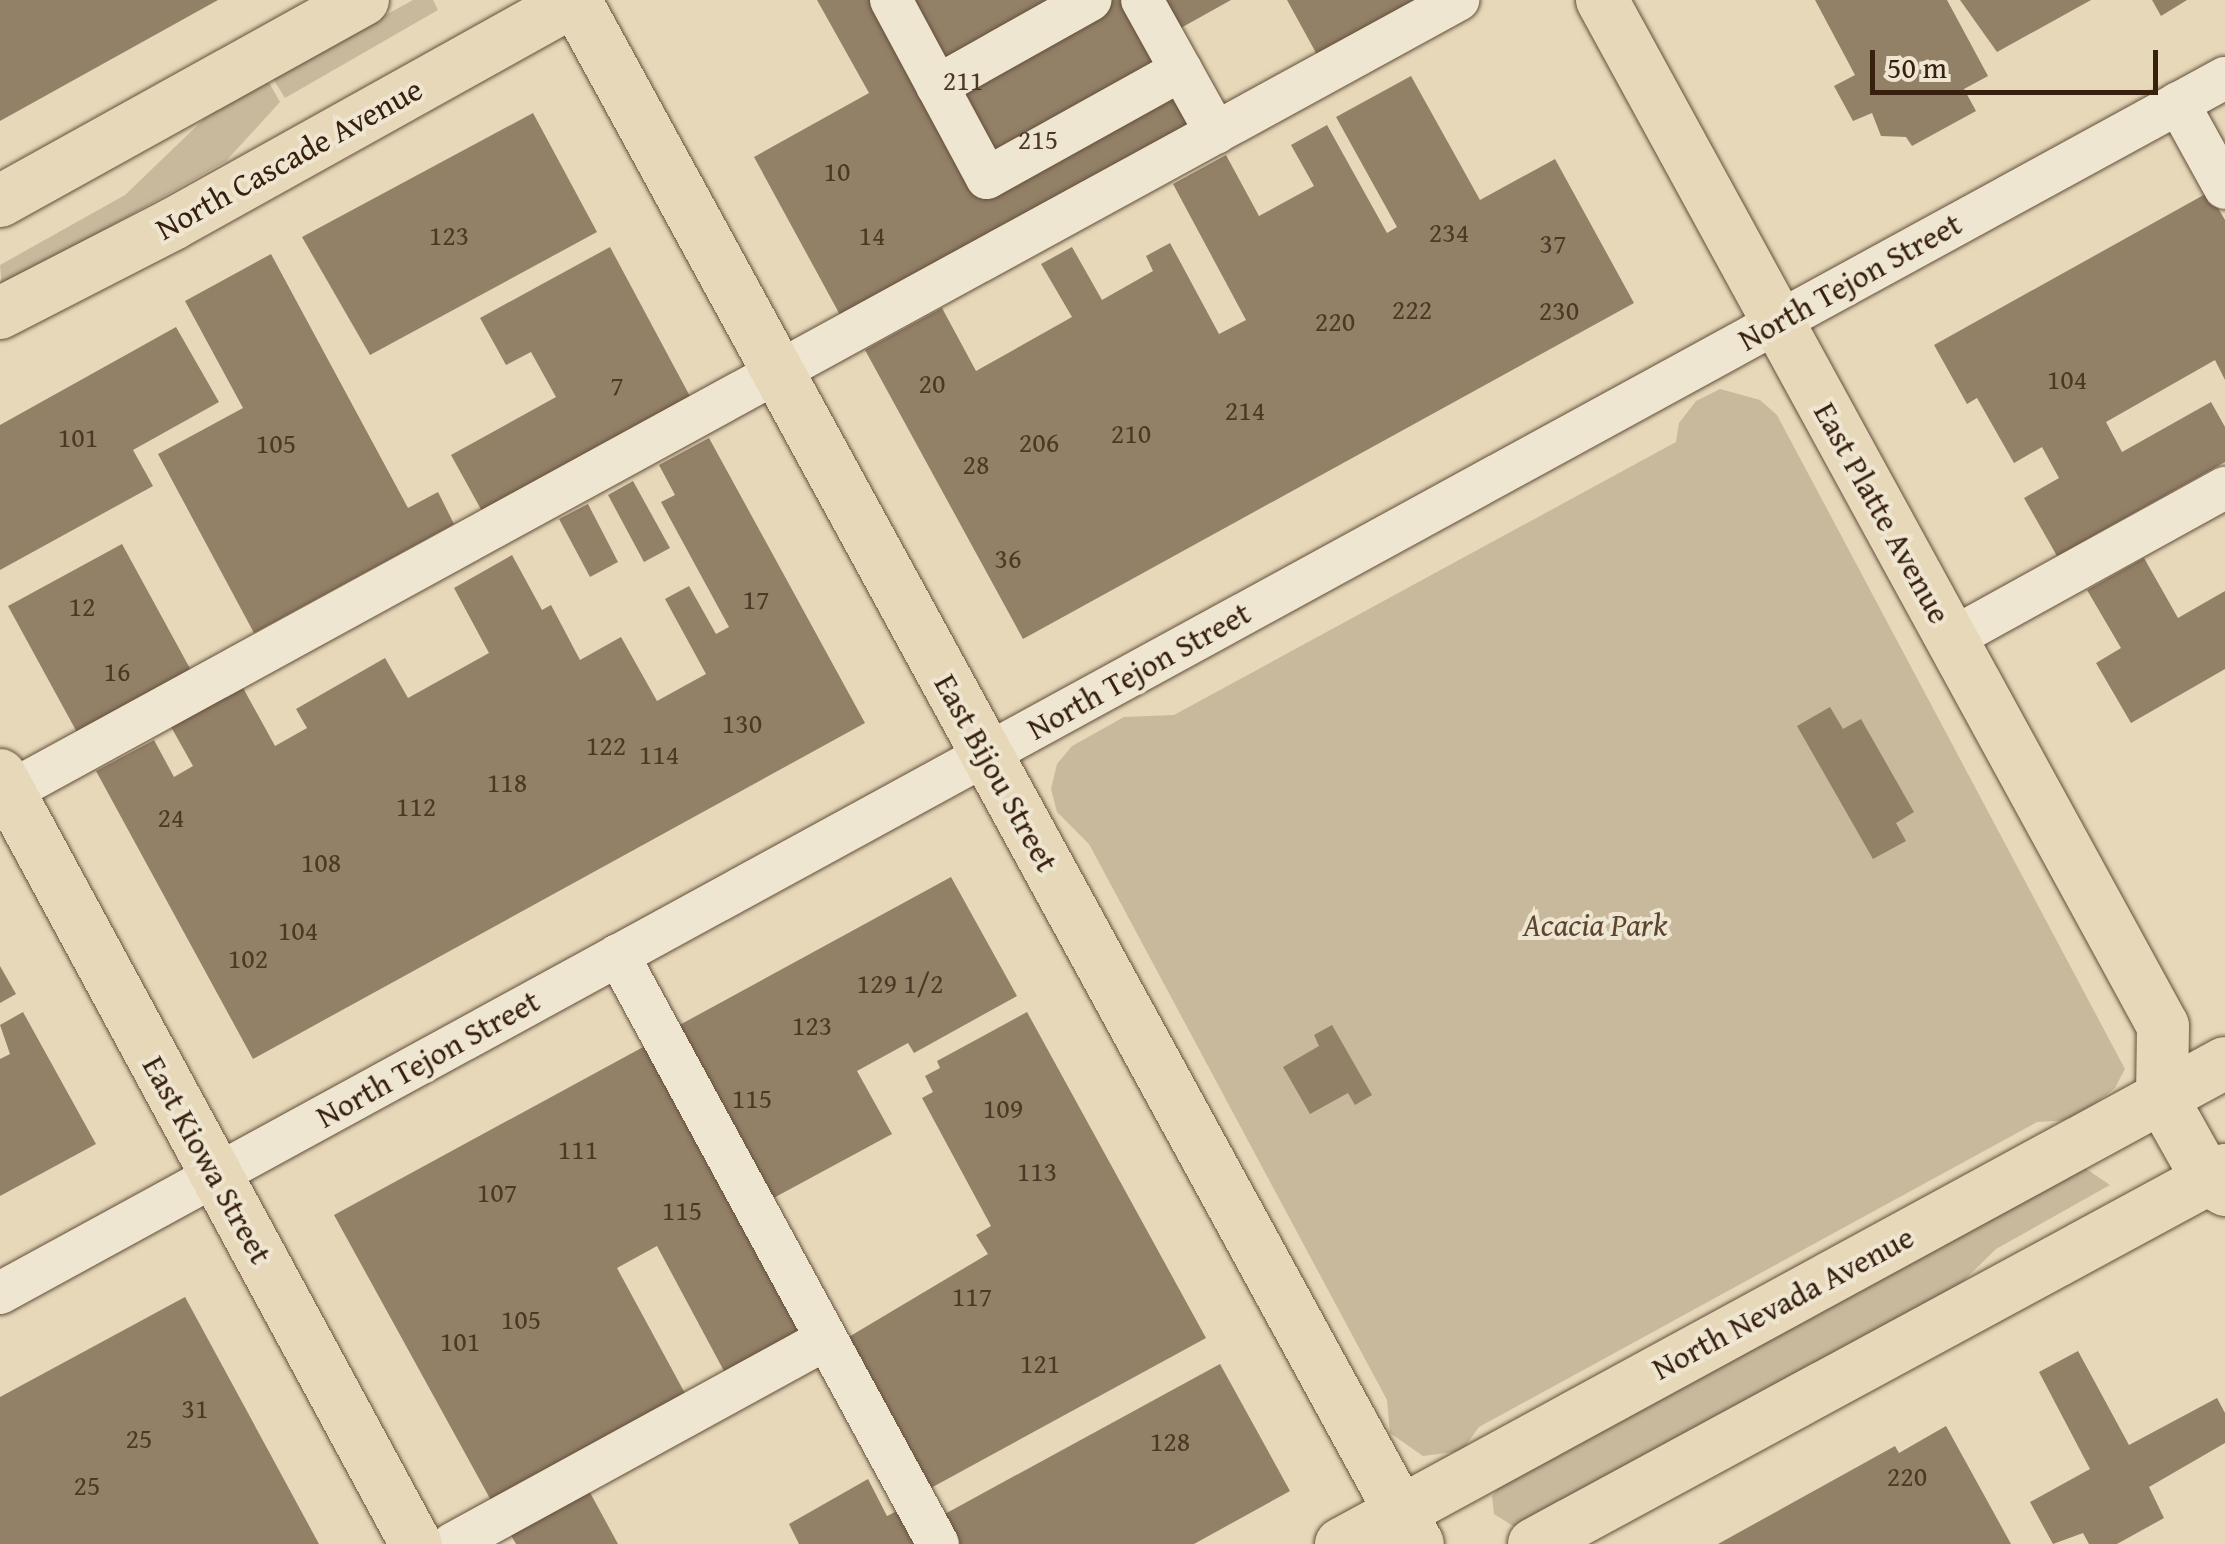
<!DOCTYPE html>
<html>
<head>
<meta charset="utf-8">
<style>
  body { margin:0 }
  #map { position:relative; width:2225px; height:1544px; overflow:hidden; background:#e6d8b9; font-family:"Gentium Book Plus",serif }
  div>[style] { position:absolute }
  .green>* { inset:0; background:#c8b99c }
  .building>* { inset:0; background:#928067 }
  .roads { filter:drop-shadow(0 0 2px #644e3a) drop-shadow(0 0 2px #644e3a) }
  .minor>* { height:42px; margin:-21px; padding:0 21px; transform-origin:21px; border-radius:21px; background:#efe6d2 }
  .major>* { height:52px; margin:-26px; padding:0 26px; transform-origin:26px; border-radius:26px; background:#e6d8b9 }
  span { translate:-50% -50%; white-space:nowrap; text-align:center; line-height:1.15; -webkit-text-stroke:8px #efe6d2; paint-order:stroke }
  .number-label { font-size:28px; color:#4e3825 }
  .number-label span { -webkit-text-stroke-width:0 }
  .street-label { font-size:32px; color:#38200f }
  .park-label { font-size:32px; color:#5c4632; font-style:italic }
  .scale { position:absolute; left:1870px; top:50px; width:288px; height:45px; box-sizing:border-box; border:5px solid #38200f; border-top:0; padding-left:12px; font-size:30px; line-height:35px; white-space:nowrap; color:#38200f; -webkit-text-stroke:8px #efe6d2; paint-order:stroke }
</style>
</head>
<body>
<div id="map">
  <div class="green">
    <i style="clip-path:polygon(413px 0,433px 0,438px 10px,285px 98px,272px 77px)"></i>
    <i style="clip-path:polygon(267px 79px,280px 102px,226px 161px,2px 288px,0 265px,125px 195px,205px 118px)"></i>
    <i style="clip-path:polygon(1720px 389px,1760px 400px,1777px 415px,2125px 1069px,2115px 1088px,2073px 1120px,2037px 1122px,1479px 1427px,1462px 1451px,1423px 1456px,1390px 1433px,1387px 1400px,1089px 844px,1057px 812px,1051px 789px,1057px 764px,1072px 746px,1124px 717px,1174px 715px,1676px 442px,1679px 423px,1696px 401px)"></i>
    <i style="clip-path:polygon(2079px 1164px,2110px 1185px,1996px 1249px,1951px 1293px,1534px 1524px,1513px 1526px,1494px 1514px,1492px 1496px,1505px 1480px)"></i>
  </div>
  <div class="building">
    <i style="clip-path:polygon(0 0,218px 0,0 121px)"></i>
    <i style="clip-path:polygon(817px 0,1231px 0,1179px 29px,1227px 114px,845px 324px,754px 157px,869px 93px)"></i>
    <i style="clip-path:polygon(1287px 0,1432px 0,1321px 62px)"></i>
    <i style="clip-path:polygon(1815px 0,1947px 0,1988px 76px,1964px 89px,1976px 111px,1912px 146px,1906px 137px,1881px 136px,1872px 113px,1853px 121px,1834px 86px,1855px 75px)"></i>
    <i style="clip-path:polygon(1960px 0,2091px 0,1997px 52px)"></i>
    <i style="clip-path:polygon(2152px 0,2187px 0,2161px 16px)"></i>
    <i style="clip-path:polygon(1411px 76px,1480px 200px,1555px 159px,1634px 303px,1023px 639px,865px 350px,942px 308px,976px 371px,1072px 317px,1041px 264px,1072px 247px,1102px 300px,1153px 271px,1146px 256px,1170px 243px,1219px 334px,1246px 320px,1173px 184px,1226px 155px,1259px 216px,1314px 186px,1291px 145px,1327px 125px,1387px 233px,1397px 227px,1336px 117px)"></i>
    <i style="clip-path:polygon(533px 113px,597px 232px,370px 355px,302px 237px)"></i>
    <i style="clip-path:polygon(2209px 192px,2225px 220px,2225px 380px,2215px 360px,2106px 422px,2122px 452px,2211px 402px,2225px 427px,2225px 462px,2057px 556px,2024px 498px,2059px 478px,2042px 447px,2014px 463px,1977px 398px,1967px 404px,1934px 345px)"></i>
    <i style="clip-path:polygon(610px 247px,692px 400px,483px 513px,451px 455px,556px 397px,531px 352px,506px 365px,480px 318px)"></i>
    <i style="clip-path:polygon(271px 254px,408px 508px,438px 492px,454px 524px,254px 633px,158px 454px,243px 408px,185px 301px)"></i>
    <i style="clip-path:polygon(176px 327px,219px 402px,133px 450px,153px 486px,0 570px,0 425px)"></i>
    <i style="clip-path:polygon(709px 438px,865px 723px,253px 1059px,96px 771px,154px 740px,174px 777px,193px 766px,170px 725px,242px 686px,275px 746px,307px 728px,296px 709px,385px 658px,408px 698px,489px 653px,454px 588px,512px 555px,542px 610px,551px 605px,580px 660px,621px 637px,657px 701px,706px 674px,665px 599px,689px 586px,716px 634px,729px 627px,661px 502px,675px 495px,659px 465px)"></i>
    <i style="clip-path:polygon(633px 481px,670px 548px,644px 562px,608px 495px)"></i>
    <i style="clip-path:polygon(588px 504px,618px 562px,590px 577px,559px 519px)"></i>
    <i style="clip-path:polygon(122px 544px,193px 674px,79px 736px,8px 606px)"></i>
    <i style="clip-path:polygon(2144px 558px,2178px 618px,2225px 591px,2225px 669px,2131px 723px,2096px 663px,2121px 648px,2087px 590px)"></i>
    <i style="clip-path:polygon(1830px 707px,1843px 729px,1861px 719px,1914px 812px,1896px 823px,1906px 841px,1873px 859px,1797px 726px)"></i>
    <i style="clip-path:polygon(951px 877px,1017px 996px,914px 1053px,908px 1043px,857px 1071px,892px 1134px,768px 1201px,674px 1028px)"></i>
    <i style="clip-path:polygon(0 966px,16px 994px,0 1003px)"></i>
    <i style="clip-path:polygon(23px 1012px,96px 1144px,0 1196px,0 1059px,10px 1054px,0 1025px)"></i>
    <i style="clip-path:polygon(1027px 1012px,1206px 1338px,929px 1489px,847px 1338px,988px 1254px,976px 1235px,991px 1226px,922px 1098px,933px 1092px,925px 1076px,940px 1068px,937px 1061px)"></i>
    <i style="clip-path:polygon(1332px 1025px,1372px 1095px,1355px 1105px,1348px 1093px,1310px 1114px,1283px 1067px,1319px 1046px,1314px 1035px)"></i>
    <i style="clip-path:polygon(645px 1046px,800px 1331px,724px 1371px,657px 1246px,617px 1268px,687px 1397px,493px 1504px,334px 1215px)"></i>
    <i style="clip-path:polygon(185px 1297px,319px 1544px,0 1544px,0 1397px)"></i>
    <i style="clip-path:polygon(2078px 1351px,2129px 1445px,2217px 1398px,2225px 1413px,2225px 1443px,2149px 1487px,2164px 1518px,2117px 1544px,2089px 1544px,2083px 1533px,2053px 1544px,2030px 1502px,2090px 1469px,2039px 1372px)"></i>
    <i style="clip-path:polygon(1220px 1364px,1290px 1491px,1194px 1544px,959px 1544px,943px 1515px)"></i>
    <i style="clip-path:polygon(1946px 1426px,2011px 1544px,1718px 1544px,1895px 1446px,1899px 1453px)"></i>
    <i style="clip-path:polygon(868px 1479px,887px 1516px,901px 1509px,919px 1544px,799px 1544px,789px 1524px)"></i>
    <i style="clip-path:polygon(587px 1487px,618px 1544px,516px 1544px,508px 1530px)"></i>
  </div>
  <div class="roads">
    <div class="minor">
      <i style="left:891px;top:0;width:202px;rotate:61.7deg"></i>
      <i style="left:987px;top:178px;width:222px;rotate:-29.1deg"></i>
      <i style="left:1181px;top:70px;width:80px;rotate:-119.1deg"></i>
      <i style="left:1181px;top:70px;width:72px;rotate:60.9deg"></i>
      <i style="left:937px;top:86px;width:176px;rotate:-29.3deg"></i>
      <i style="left:2178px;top:103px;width:97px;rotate:61.1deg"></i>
      <i style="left:1951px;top:639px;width:313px;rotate:-28.9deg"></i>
      <i style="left:0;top:797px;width:1662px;rotate:-28.66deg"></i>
      <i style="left:618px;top:955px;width:670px;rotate:61.49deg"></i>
      <i style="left:0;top:1293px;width:2535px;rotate:-28.64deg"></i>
      <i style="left:452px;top:1544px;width:426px;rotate:-28.7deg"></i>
    </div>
    <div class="major">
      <i style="left:575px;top:0;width:1759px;rotate:61.37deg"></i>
      <i style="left:1602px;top:0;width:1169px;rotate:61.33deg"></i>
      <i style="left:2163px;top:1026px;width:72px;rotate:90.8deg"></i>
      <i style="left:2162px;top:1098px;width:94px;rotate:60.7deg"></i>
      <i style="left:2208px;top:1180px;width:20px;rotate:30deg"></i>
      <i style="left:0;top:201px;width:415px;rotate:-29deg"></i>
      <i style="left:0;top:313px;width:195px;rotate:-27.2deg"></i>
      <i style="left:173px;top:224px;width:460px;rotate:-29.1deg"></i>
      <i style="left:0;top:775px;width:874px;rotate:61.59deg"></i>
      <i style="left:1341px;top:1544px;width:1006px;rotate:-28.55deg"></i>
      <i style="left:1534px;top:1544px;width:786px;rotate:-28.42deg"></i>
    </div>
  </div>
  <div class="number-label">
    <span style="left:963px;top:80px">211</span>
    <span style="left:1038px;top:139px">215</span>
    <span style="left:837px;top:171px">10</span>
    <span style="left:1449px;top:232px">234</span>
    <span style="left:449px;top:235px">123</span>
    <span style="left:872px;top:235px">14</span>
    <span style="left:1553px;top:243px">37</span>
    <span style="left:1412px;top:309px">222</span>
    <span style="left:1559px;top:310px">230</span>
    <span style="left:1335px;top:321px">220</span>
    <span style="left:2067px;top:379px">104</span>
    <span style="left:932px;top:383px">20</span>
    <span style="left:617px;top:385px">7</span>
    <span style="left:1245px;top:410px">214</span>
    <span style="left:1131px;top:433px">210</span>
    <span style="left:78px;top:437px">101</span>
    <span style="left:1039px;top:442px">206</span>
    <span style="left:276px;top:443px">105</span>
    <span style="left:976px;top:464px">28</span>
    <span style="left:1008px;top:558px">36</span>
    <span style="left:756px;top:599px">17</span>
    <span style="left:82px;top:606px">12</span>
    <span style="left:117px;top:671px">16</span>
    <span style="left:742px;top:723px">130</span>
    <span style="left:606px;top:745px">122</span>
    <span style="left:659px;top:754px">114</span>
    <span style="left:507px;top:782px">118</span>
    <span style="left:416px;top:806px">112</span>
    <span style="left:171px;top:817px">24</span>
    <span style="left:321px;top:862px">108</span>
    <span style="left:298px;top:930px">104</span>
    <span style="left:248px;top:958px">102</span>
    <span style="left:900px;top:983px">129 1/2</span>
    <span style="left:812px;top:1025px">123</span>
    <span style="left:752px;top:1098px">115</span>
    <span style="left:1003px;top:1108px">109</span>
    <span style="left:578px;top:1149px">111</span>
    <span style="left:1037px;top:1171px">113</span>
    <span style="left:497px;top:1192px">107</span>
    <span style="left:682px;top:1210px">115</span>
    <span style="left:972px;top:1296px">117</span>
    <span style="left:521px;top:1319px">105</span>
    <span style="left:460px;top:1341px">101</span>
    <span style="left:1040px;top:1363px">121</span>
    <span style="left:195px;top:1408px">31</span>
    <span style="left:139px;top:1438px">25</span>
    <span style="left:1170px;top:1441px">128</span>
    <span style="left:1907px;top:1476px">220</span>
    <span style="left:87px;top:1485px">25</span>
  </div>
  <div class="street-label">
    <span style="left:289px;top:159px;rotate:-29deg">North Cascade Avenue</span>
    <span style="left:1850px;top:282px;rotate:-29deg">North Tejon Street</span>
    <span style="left:1882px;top:513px;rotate:61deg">East Platte Avenue</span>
    <span style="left:1139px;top:671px;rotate:-29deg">North Tejon Street</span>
    <span style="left:996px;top:773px;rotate:61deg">East Bijou Street</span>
    <span style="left:428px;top:1059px;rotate:-29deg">North Tejon Street</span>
    <span style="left:207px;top:1160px;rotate:61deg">East Kiowa Street</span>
    <span style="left:1783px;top:1303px;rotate:-28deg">North Nevada Avenue</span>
  </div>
  <div class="park-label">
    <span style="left:1595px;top:925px">Acacia Park</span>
  </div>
  <div class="scale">50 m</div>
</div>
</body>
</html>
